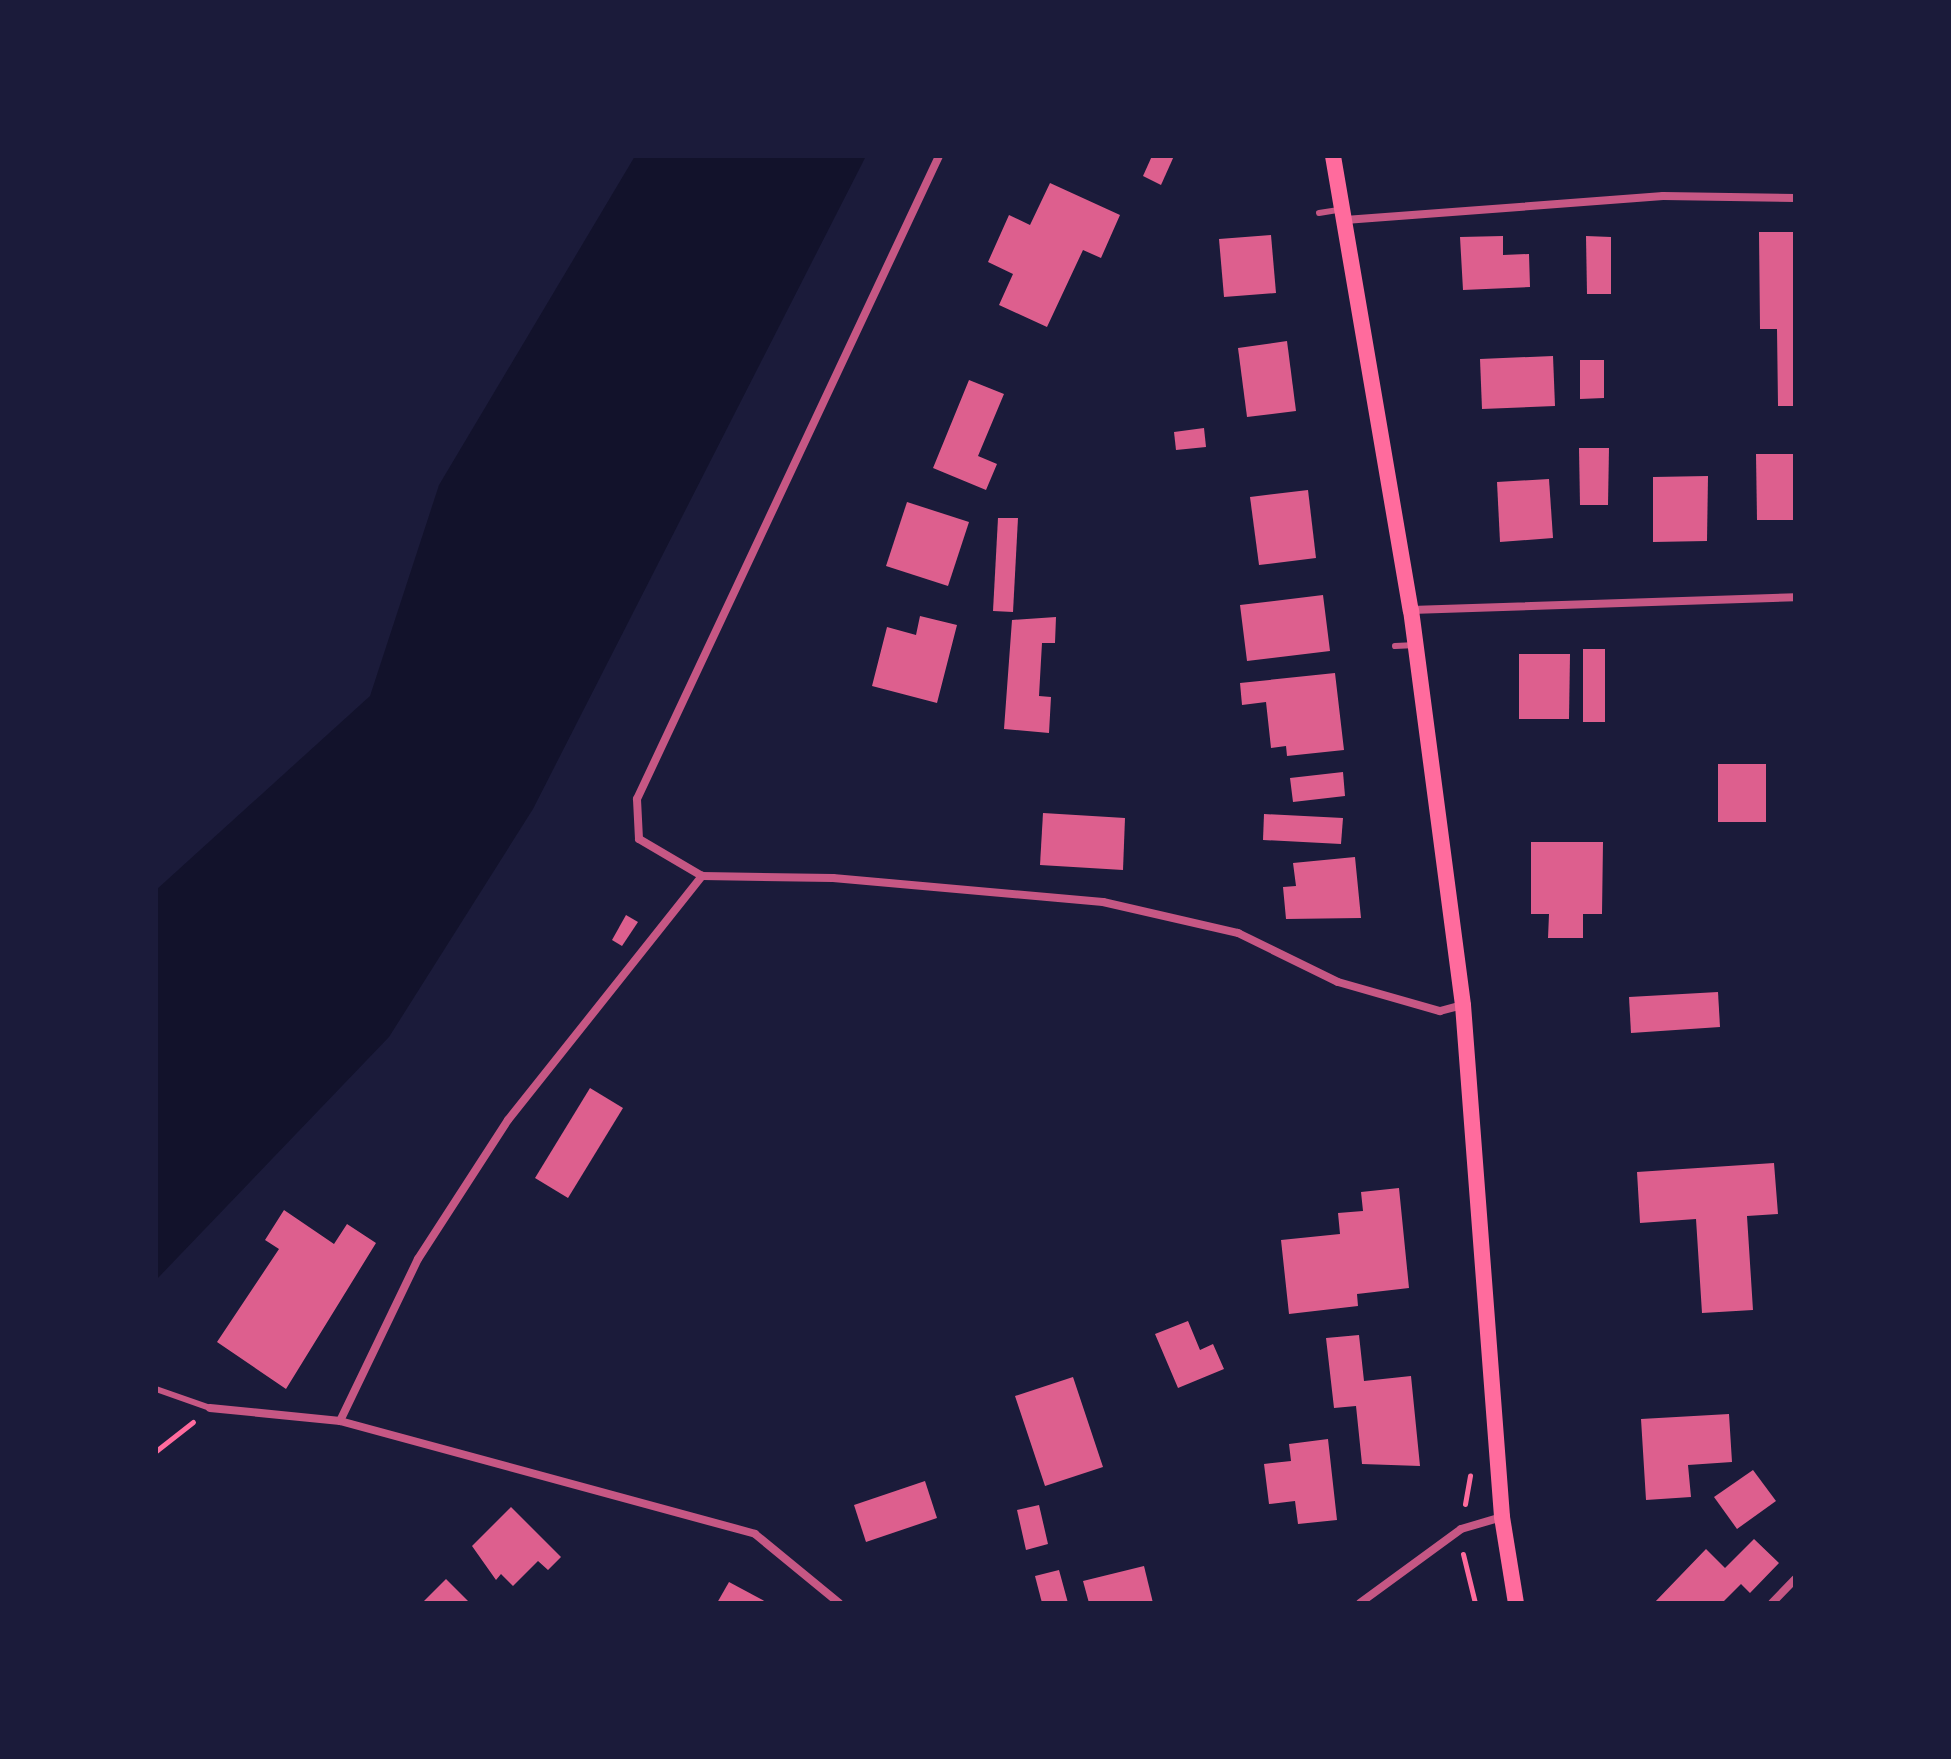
<!DOCTYPE html>
<html>
<head>
<meta charset="utf-8">
<style>
  body { margin:0 }
  #map { position:relative; width:1951px; height:1759px; overflow:hidden; background:#1b1b3a; font-family:Rubik,sans-serif }
  div>[style] { position:absolute }
  .water>* { inset:0; background:#12122b }
  .building>* { inset:0; background:#dd5f8e }
  .path>* { height:5px; margin:-2.5px; padding:0 2.5px; transform-origin:2.5px; border-radius:2.5px; background:#ff6b9d }
  .service>* { height:6px; margin:-3px; padding:0 3px; transform-origin:3px; border-radius:3px; background:#c65784 }
  .minor>* { height:8px; margin:-4px; padding:0 4px; transform-origin:4px; border-radius:4px; background:#c65784 }
  .secondary>* { height:16px; margin:-8px; padding:0 8px; transform-origin:8px; border-radius:8px; background:#ff6b9d }
  span { translate:-50% -50%; white-space:nowrap; text-align:center; line-height:1.15; -webkit-text-stroke:8px #1b1b3a; paint-order:stroke }
  .frame { position:absolute; inset:0; border:158px solid #1b1b3a; pointer-events:none }
</style>
</head>
<body>
<div id="map">
  <div class="water">
    <i style="clip-path:polygon(635px 156px,866px 156px,533px 809px,389px 1037px,156px 1280px,156px 890px,370px 696px,439px 485px)"></i>
  </div>
  <div class="building">
    <i style="clip-path:polygon(1152px 156px,1174px 156px,1161px 185px,1143px 176px)"></i>
    <i style="clip-path:polygon(1050px 183px,1120px 215px,1101px 258px,1083px 250px,1047px 327px,999px 305px,1013px 274px,988px 262px,1009px 215px,1030px 225px)"></i>
    <i style="clip-path:polygon(1759px 232px,1795px 232px,1795px 406px,1778px 406px,1777px 329px,1760px 329px)"></i>
    <i style="clip-path:polygon(1271px 235px,1276px 293px,1224px 297px,1219px 239px)"></i>
    <i style="clip-path:polygon(1503px 236px,1503px 255px,1529px 254px,1530px 287px,1463px 290px,1460px 237px)"></i>
    <i style="clip-path:polygon(1586px 236px,1611px 237px,1611px 294px,1587px 294px)"></i>
    <i style="clip-path:polygon(1287px 341px,1296px 411px,1247px 417px,1238px 348px)"></i>
    <i style="clip-path:polygon(1553px 356px,1555px 406px,1482px 409px,1480px 359px)"></i>
    <i style="clip-path:polygon(1580px 360px,1604px 360px,1604px 398px,1580px 399px)"></i>
    <i style="clip-path:polygon(969px 380px,1004px 394px,978px 456px,997px 464px,986px 490px,933px 468px)"></i>
    <i style="clip-path:polygon(1204px 428px,1206px 447px,1176px 450px,1174px 432px)"></i>
    <i style="clip-path:polygon(1579px 448px,1609px 448px,1608px 505px,1580px 505px)"></i>
    <i style="clip-path:polygon(1756px 454px,1795px 454px,1795px 520px,1757px 520px)"></i>
    <i style="clip-path:polygon(1708px 476px,1707px 541px,1653px 542px,1653px 477px)"></i>
    <i style="clip-path:polygon(1549px 479px,1553px 538px,1500px 542px,1497px 482px)"></i>
    <i style="clip-path:polygon(1308px 490px,1316px 558px,1259px 565px,1250px 497px)"></i>
    <i style="clip-path:polygon(907px 502px,969px 522px,948px 586px,886px 566px)"></i>
    <i style="clip-path:polygon(998px 518px,1018px 518px,1013px 612px,993px 611px)"></i>
    <i style="clip-path:polygon(1323px 595px,1330px 651px,1247px 661px,1240px 605px)"></i>
    <i style="clip-path:polygon(920px 616px,957px 625px,937px 703px,872px 686px,887px 627px,916px 635px)"></i>
    <i style="clip-path:polygon(1056px 617px,1055px 643px,1042px 643px,1039px 696px,1051px 697px,1049px 733px,1004px 729px,1012px 620px)"></i>
    <i style="clip-path:polygon(1583px 649px,1605px 649px,1605px 722px,1583px 722px)"></i>
    <i style="clip-path:polygon(1519px 654px,1570px 654px,1569px 719px,1519px 719px)"></i>
    <i style="clip-path:polygon(1335px 673px,1344px 750px,1287px 756px,1286px 746px,1271px 748px,1266px 702px,1242px 705px,1240px 683px)"></i>
    <i style="clip-path:polygon(1718px 764px,1766px 764px,1766px 822px,1718px 822px)"></i>
    <i style="clip-path:polygon(1343px 772px,1345px 796px,1293px 802px,1290px 778px)"></i>
    <i style="clip-path:polygon(1043px 813px,1125px 818px,1123px 870px,1040px 865px)"></i>
    <i style="clip-path:polygon(1264px 814px,1343px 818px,1341px 844px,1263px 840px)"></i>
    <i style="clip-path:polygon(1531px 842px,1603px 842px,1602px 914px,1583px 914px,1583px 938px,1548px 938px,1549px 914px,1531px 914px)"></i>
    <i style="clip-path:polygon(1355px 857px,1361px 918px,1286px 919px,1283px 887px,1296px 886px,1293px 863px)"></i>
    <i style="clip-path:polygon(626px 915px,638px 922px,622px 946px,612px 940px)"></i>
    <i style="clip-path:polygon(1718px 992px,1720px 1027px,1631px 1033px,1629px 997px)"></i>
    <i style="clip-path:polygon(590px 1088px,623px 1108px,568px 1198px,535px 1178px)"></i>
    <i style="clip-path:polygon(1774px 1163px,1778px 1214px,1747px 1216px,1753px 1310px,1702px 1313px,1696px 1219px,1640px 1223px,1637px 1172px)"></i>
    <i style="clip-path:polygon(1399px 1188px,1409px 1288px,1357px 1294px,1358px 1306px,1289px 1314px,1281px 1240px,1340px 1234px,1338px 1213px,1363px 1211px,1361px 1192px)"></i>
    <i style="clip-path:polygon(284px 1210px,334px 1244px,347px 1224px,376px 1243px,286px 1389px,217px 1342px,279px 1249px,265px 1240px)"></i>
    <i style="clip-path:polygon(1188px 1321px,1200px 1350px,1213px 1344px,1224px 1369px,1178px 1388px,1155px 1334px)"></i>
    <i style="clip-path:polygon(1359px 1335px,1364px 1381px,1411px 1376px,1420px 1466px,1362px 1464px,1356px 1406px,1334px 1408px,1326px 1338px)"></i>
    <i style="clip-path:polygon(1073px 1377px,1103px 1467px,1045px 1486px,1015px 1396px)"></i>
    <i style="clip-path:polygon(1729px 1414px,1732px 1462px,1688px 1465px,1691px 1497px,1646px 1500px,1641px 1419px)"></i>
    <i style="clip-path:polygon(1328px 1439px,1337px 1520px,1298px 1524px,1295px 1501px,1269px 1504px,1264px 1464px,1291px 1461px,1289px 1444px)"></i>
    <i style="clip-path:polygon(1753px 1470px,1776px 1501px,1737px 1529px,1714px 1497px)"></i>
    <i style="clip-path:polygon(925px 1481px,937px 1518px,866px 1542px,854px 1505px)"></i>
    <i style="clip-path:polygon(1039px 1505px,1048px 1544px,1026px 1550px,1017px 1510px)"></i>
    <i style="clip-path:polygon(511px 1507px,561px 1557px,548px 1570px,538px 1561px,513px 1586px,501px 1574px,496px 1580px,472px 1546px)"></i>
    <i style="clip-path:polygon(1754px 1539px,1779px 1563px,1750px 1593px,1741px 1584px,1722px 1603px,1654px 1603px,1706px 1549px,1725px 1568px)"></i>
    <i style="clip-path:polygon(1144px 1566px,1153px 1603px,1089px 1603px,1083px 1581px)"></i>
    <i style="clip-path:polygon(1059px 1570px,1068px 1603px,1042px 1603px,1035px 1576px)"></i>
    <i style="clip-path:polygon(446px 1579px,470px 1603px,422px 1603px)"></i>
    <i style="clip-path:polygon(729px 1582px,768px 1603px,717px 1603px)"></i>
  </div>
  <div class="path">
    <i style="left:156px;top:1451px;width:47px;rotate:-38.1deg"></i>
    <i style="left:1465px;top:1504px;width:29px;rotate:-80deg"></i>
    <i style="left:1463px;top:1554px;width:50px;rotate:76.2deg"></i>
  </div>
  <div class="service">
    <i style="left:1319px;top:213px;width:20px;rotate:-9deg"></i>
    <i style="left:1395px;top:646px;width:21px;rotate:-3deg"></i>
    <i style="left:156px;top:1389px;width:57px;rotate:19.4deg"></i>
  </div>
  <div class="minor">
    <i style="left:1345px;top:220px;width:319px;rotate:-4.3deg"></i>
    <i style="left:1663px;top:196px;width:132px;rotate:0.9deg"></i>
    <i style="left:1411px;top:610px;width:384px;rotate:-1.9deg"></i>
    <i style="left:702px;top:876px;width:73px;rotate:-149.6deg"></i>
    <i style="left:639px;top:839px;width:40px;rotate:-92.9deg"></i>
    <i style="left:637px;top:799px;width:710px;rotate:-64.84deg"></i>
    <i style="left:210px;top:1408px;width:131px;rotate:5.7deg"></i>
    <i style="left:340px;top:1421px;width:430px;rotate:15.2deg"></i>
    <i style="left:755px;top:1534px;width:109px;rotate:39.4deg"></i>
    <i style="left:340px;top:1421px;width:180px;rotate:-64.3deg"></i>
    <i style="left:418px;top:1259px;width:166px;rotate:-57.1deg"></i>
    <i style="left:508px;top:1120px;width:312px;rotate:-51.5deg"></i>
    <i style="left:702px;top:876px;width:131px;rotate:0.9deg"></i>
    <i style="left:833px;top:878px;width:271px;rotate:5.1deg"></i>
    <i style="left:1103px;top:902px;width:139px;rotate:12.9deg"></i>
    <i style="left:1238px;top:933px;width:111px;rotate:26.1deg"></i>
    <i style="left:1338px;top:982px;width:106px;rotate:15.9deg"></i>
    <i style="left:1440px;top:1011px;width:24px;rotate:-15deg"></i>
    <i style="left:1360px;top:1603px;width:125px;rotate:-36.2deg"></i>
    <i style="left:1461px;top:1529px;width:43px;rotate:-16.3deg"></i>
    <i style="left:1772px;top:1603px;width:33px;rotate:-46deg"></i>
  </div>
  <div class="secondary">
    <i style="left:1333px;top:156px;width:461px;rotate:80.3deg"></i>
    <i style="left:1411px;top:610px;width:398px;rotate:82.5deg"></i>
    <i style="left:1463px;top:1005px;width:513px;rotate:85.64deg"></i>
    <i style="left:1502px;top:1517px;width:87px;rotate:80.8deg"></i>
  </div>
  <div class="frame"></div>
</div>
</body>
</html>
